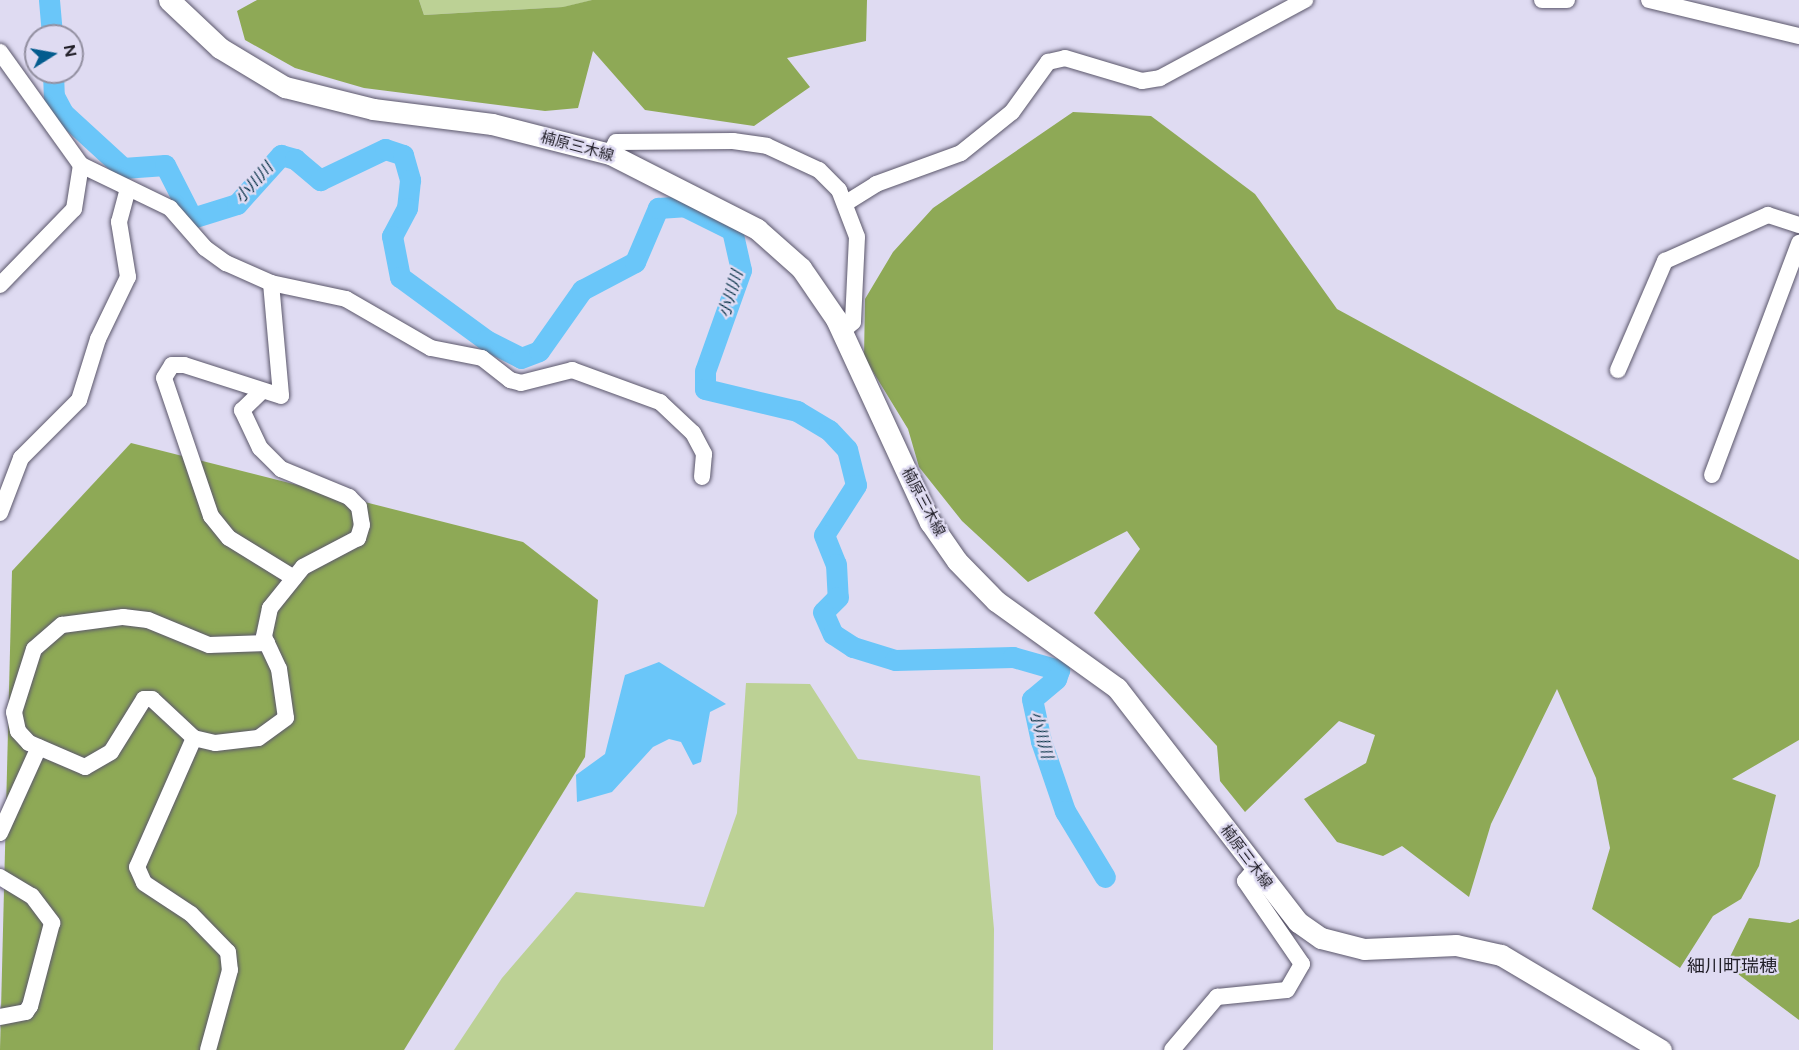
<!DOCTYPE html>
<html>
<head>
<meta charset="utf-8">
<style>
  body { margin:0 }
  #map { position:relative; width:1799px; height:1050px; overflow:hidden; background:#dfdbf2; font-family:Figtree,"Noto Sans JP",sans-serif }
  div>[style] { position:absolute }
  .green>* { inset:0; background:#bcd195 }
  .forest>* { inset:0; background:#8ea956 }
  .water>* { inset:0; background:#6ac6f9 }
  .river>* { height:21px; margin:-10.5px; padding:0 10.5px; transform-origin:10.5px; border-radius:10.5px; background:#6ac6f9 }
  .roads { filter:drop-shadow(0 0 2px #5b576b) drop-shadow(0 0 2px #5b576b) }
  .minor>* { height:16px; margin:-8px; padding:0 8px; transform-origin:8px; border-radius:8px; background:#fff }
  .major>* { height:21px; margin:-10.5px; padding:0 10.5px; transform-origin:10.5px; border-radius:10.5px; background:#fff }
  span { translate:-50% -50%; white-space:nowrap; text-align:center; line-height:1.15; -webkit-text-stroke:4.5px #dfdbf2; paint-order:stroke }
  .street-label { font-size:15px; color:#211f28 }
  .water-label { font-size:16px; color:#073146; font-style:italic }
  .quarter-label { font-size:18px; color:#211f28 }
  .north { position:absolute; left:24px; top:24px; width:60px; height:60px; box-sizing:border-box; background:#dfdbf2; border:2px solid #9390a1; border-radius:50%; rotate:79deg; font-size:16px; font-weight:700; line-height:24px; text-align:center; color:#211f28 }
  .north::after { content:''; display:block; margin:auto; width:21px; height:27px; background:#045c8e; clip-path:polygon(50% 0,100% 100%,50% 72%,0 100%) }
</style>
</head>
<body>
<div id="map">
  <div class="green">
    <i style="clip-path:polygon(419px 0,593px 0,564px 7px,424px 15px)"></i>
    <i style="clip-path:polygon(746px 683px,810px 684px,858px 759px,980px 776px,994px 929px,993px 1050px,454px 1050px,502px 978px,576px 892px,704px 907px,737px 813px)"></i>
  </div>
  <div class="forest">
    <i style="clip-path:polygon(257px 0,419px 0,424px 15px,563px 7px,592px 0,867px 0,866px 41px,787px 58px,810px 87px,754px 126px,645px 110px,593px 51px,578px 108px,545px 111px,364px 88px,295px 68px,245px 40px,237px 11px)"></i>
    <i style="clip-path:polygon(1073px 112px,1151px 116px,1255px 194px,1337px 309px,1799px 560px,1799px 740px,1732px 779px,1776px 795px,1759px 866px,1741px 899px,1713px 916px,1680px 968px,1592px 909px,1610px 848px,1596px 778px,1557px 689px,1491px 824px,1469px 897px,1402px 846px,1383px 856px,1337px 842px,1304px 799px,1366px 763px,1375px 735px,1339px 721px,1245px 812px,1220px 781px,1217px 746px,1094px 613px,1140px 549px,1127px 531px,1028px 582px,962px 521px,919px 467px,908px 429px,864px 357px,865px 299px,893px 252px,933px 208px)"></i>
    <i style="clip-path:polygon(131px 443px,523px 542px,598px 600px,585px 757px,404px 1050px,0 1050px,12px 571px)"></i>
    <i style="clip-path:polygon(1749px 918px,1790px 923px,1799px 919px,1799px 1020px,1726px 965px)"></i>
  </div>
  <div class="water">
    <i style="clip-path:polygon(659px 662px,726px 704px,710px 712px,701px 762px,693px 765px,681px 742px,669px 739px,653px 747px,612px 792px,577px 802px,576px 775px,605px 754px,625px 675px)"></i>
  </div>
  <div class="river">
    <i style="left:49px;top:0;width:36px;rotate:85deg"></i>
    <i style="left:53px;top:72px;width:24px;rotate:88deg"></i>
    <i style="left:54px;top:96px;width:19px;rotate:62deg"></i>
    <i style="left:63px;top:113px;width:81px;rotate:42.5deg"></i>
    <i style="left:123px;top:168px;width:42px;rotate:-4.1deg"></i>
    <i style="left:165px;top:165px;width:59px;rotate:63deg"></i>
    <i style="left:192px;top:218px;width:47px;rotate:-17.3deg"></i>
    <i style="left:237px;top:204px;width:66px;rotate:-48.1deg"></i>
    <i style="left:281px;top:155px;width:15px;rotate:16deg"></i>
    <i style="left:295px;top:159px;width:33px;rotate:40deg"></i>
    <i style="left:320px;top:180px;width:72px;rotate:-25.5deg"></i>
    <i style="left:385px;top:149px;width:19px;rotate:18deg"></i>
    <i style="left:403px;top:155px;width:26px;rotate:74deg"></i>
    <i style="left:410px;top:180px;width:28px;rotate:96deg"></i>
    <i style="left:407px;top:208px;width:32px;rotate:118deg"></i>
    <i style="left:392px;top:236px;width:42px;rotate:79deg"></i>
    <i style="left:400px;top:277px;width:107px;rotate:36.2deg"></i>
    <i style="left:486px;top:340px;width:39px;rotate:27deg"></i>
    <i style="left:521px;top:358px;width:19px;rotate:-21deg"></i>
    <i style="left:539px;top:351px;width:75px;rotate:-54.8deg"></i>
    <i style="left:582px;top:290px;width:60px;rotate:-27.8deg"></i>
    <i style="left:635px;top:262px;width:59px;rotate:-66.9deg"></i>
    <i style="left:658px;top:208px;width:26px;rotate:-4deg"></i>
    <i style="left:684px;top:206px;width:54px;rotate:26.6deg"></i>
    <i style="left:732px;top:230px;width:41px;rotate:77.3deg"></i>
    <i style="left:741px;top:270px;width:107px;rotate:109.6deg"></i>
    <i style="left:705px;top:371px;width:18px;rotate:90deg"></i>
    <i style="left:705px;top:389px;width:95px;rotate:13.4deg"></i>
    <i style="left:797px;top:411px;width:37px;rotate:31deg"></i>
    <i style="left:829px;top:430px;width:26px;rotate:47deg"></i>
    <i style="left:847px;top:449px;width:37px;rotate:76deg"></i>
    <i style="left:856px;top:485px;width:59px;rotate:122.6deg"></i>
    <i style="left:824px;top:535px;width:31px;rotate:68deg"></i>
    <i style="left:836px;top:564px;width:33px;rotate:87deg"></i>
    <i style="left:838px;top:597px;width:21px;rotate:135deg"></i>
    <i style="left:823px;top:612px;width:24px;rotate:66deg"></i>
    <i style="left:833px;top:634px;width:24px;rotate:33deg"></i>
    <i style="left:853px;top:647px;width:44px;rotate:17.2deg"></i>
    <i style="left:895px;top:660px;width:118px;rotate:-1.5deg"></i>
    <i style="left:1013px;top:657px;width:48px;rotate:15.8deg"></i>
    <i style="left:1059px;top:670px;width:9px;rotate:108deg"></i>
    <i style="left:1056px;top:679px;width:31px;rotate:140deg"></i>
    <i style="left:1032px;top:699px;width:43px;rotate:77.9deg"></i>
    <i style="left:1041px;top:741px;width:74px;rotate:71.1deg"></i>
    <i style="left:1065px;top:811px;width:77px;rotate:58.8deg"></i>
  </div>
  <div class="roads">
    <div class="minor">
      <i style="left:1542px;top:0;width:25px"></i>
      <i style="left:1649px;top:0;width:154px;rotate:13.5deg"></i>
      <i style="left:0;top:52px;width:139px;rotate:54.4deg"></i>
      <i style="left:81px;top:165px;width:99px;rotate:25.8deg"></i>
      <i style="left:170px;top:208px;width:53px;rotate:48.8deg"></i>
      <i style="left:205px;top:248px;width:26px;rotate:36deg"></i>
      <i style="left:226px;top:263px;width:49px;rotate:24deg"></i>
      <i style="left:271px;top:283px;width:77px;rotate:12deg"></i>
      <i style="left:346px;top:299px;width:98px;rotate:30deg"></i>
      <i style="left:431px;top:348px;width:52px;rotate:11.1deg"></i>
      <i style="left:482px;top:358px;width:36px;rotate:38deg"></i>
      <i style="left:510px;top:380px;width:11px;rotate:15deg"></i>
      <i style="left:521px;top:383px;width:53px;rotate:-14.3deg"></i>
      <i style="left:572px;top:370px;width:94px;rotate:20deg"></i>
      <i style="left:660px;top:402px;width:45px;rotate:43.2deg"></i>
      <i style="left:693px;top:433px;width:24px;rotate:62deg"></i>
      <i style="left:704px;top:454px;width:23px;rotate:95deg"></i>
      <i style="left:610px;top:154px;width:13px;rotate:-63deg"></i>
      <i style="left:616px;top:142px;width:117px;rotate:-0.5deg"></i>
      <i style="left:733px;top:141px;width:34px;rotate:8deg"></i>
      <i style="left:767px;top:146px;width:57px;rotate:24.8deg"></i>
      <i style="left:819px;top:170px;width:28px;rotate:45deg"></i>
      <i style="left:839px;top:190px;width:50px;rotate:69deg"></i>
      <i style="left:857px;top:237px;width:85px;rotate:92.7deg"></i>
      <i style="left:853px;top:322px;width:16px;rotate:140deg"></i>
      <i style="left:846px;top:203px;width:36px;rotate:-32deg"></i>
      <i style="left:876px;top:184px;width:90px;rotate:-20deg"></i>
      <i style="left:961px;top:153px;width:65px;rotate:-38.8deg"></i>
      <i style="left:1012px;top:112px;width:62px;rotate:-54.2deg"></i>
      <i style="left:1048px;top:62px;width:17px;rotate:-13deg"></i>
      <i style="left:1065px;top:58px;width:80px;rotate:16.6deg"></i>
      <i style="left:1142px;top:81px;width:18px;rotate:-9deg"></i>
      <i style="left:1160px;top:78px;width:165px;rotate:-28.3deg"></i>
      <i style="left:271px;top:283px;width:113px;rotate:84.9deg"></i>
      <i style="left:281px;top:396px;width:102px;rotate:-162.3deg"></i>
      <i style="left:184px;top:365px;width:12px;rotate:180deg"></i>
      <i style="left:172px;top:365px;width:15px;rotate:122deg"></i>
      <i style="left:164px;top:378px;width:146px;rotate:71.2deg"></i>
      <i style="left:211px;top:516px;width:28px;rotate:51deg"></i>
      <i style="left:229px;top:538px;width:76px;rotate:31.6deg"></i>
      <i style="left:0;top:285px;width:106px;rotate:-45.8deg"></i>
      <i style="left:74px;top:209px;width:45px;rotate:-81deg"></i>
      <i style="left:1618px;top:370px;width:119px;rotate:-66.7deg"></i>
      <i style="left:1665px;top:261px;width:113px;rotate:-24.1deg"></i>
      <i style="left:1768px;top:215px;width:33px;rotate:18deg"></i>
      <i style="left:262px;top:391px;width:28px;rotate:136deg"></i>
      <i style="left:242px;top:410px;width:42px;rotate:64.7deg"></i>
      <i style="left:260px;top:448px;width:30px;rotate:45deg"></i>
      <i style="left:281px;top:469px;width:74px;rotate:22.4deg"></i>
      <i style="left:349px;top:497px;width:14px;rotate:45deg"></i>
      <i style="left:359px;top:507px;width:18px;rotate:81deg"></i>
      <i style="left:362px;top:525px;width:14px;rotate:107deg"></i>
      <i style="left:358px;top:538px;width:62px;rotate:152.2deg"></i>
      <i style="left:303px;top:567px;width:53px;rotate:128.8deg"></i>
      <i style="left:270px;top:608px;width:30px;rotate:102deg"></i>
      <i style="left:264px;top:637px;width:35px;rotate:65deg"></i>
      <i style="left:279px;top:669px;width:49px;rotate:81.9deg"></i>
      <i style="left:286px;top:718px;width:34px;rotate:144deg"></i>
      <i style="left:258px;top:738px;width:43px;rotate:173.4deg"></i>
      <i style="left:215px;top:743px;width:22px;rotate:-167deg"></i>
      <i style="left:194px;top:738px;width:57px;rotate:-137.1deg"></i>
      <i style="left:152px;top:699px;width:8px;rotate:180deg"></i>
      <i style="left:144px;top:699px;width:62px;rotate:121.9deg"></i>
      <i style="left:111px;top:752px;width:30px;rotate:150deg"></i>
      <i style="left:85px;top:767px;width:61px;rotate:-156.8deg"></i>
      <i style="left:29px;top:743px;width:16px;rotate:-133deg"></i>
      <i style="left:18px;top:731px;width:19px;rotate:-102deg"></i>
      <i style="left:14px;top:712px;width:66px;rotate:-72.4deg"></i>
      <i style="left:34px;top:649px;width:37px;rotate:-41deg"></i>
      <i style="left:62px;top:625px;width:62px;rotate:-7.5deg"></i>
      <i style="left:123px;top:617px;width:25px;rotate:7deg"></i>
      <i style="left:148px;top:620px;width:66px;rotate:22.3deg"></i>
      <i style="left:209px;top:645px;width:58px;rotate:-2deg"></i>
      <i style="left:1712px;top:475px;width:248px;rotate:-69.4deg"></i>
      <i style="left:0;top:513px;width:59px;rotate:-69.1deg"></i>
      <i style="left:21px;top:458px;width:82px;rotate:-45deg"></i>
      <i style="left:79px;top:400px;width:64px;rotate:-72.7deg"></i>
      <i style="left:98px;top:339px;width:69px;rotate:-64.2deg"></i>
      <i style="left:128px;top:277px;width:56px;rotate:-99.3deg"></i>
      <i style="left:119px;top:222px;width:34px;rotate:-75deg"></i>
      <i style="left:194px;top:738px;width:141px;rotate:113.8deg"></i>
      <i style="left:137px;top:867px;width:17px;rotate:66deg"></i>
      <i style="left:144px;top:883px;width:56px;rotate:33.4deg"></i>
      <i style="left:191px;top:914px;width:53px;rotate:45.8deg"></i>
      <i style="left:228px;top:952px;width:18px;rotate:84deg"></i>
      <i style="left:230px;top:970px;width:83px;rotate:105.4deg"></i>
      <i style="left:0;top:833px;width:94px;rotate:-65.6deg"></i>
      <i style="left:0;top:877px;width:37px;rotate:31deg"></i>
      <i style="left:32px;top:896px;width:34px;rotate:53deg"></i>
      <i style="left:52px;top:923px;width:86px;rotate:104.8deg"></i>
      <i style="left:30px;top:1006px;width:7px;rotate:124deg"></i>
      <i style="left:26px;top:1012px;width:26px;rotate:169deg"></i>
      <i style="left:1172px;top:1050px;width:70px;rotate:-49.7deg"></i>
      <i style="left:1217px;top:997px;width:70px;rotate:-5.7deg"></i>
      <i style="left:1287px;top:990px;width:30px;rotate:-60deg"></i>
      <i style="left:1302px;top:964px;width:101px;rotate:-124.5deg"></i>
      <i style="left:1245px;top:881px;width:16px;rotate:-50deg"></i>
    </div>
    <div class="major">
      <i style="left:169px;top:0;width:70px;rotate:43.3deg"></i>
      <i style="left:220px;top:48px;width:76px;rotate:31deg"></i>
      <i style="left:285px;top:87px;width:91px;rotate:14deg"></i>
      <i style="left:373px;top:109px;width:120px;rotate:7.2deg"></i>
      <i style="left:492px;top:124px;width:122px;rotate:14.3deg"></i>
      <i style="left:610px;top:154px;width:165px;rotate:27deg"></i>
      <i style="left:757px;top:229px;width:59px;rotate:41.6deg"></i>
      <i style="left:801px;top:268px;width:62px;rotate:55.5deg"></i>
      <i style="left:836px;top:319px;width:224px;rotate:65.2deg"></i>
      <i style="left:930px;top:522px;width:47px;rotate:55.3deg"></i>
      <i style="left:957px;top:561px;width:56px;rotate:45.7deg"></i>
      <i style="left:996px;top:601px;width:149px;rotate:35.7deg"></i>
      <i style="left:1117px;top:688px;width:296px;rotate:52.3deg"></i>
      <i style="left:1298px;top:922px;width:28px;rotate:35deg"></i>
      <i style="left:1321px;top:938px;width:44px;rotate:14.3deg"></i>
      <i style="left:1364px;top:949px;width:92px;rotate:-2.5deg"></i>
      <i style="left:1456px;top:945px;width:46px;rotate:12.5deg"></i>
      <i style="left:1501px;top:955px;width:186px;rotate:30.7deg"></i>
    </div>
  </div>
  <div class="street-label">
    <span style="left:577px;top:147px;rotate:15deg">楠原三木線</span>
    <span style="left:923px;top:502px;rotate:62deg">楠原三木線</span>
    <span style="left:1246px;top:857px;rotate:53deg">楠原三木線</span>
  </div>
  <div class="water-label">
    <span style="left:254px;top:183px;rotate:-48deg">小川川</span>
    <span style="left:731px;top:294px;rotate:-73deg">小川川</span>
    <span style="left:1041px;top:735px;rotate:75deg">小川川</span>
  </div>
  <div class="quarter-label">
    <span style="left:1732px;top:966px">細川町瑞穂</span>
  </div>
  <div class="north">N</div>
</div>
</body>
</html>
